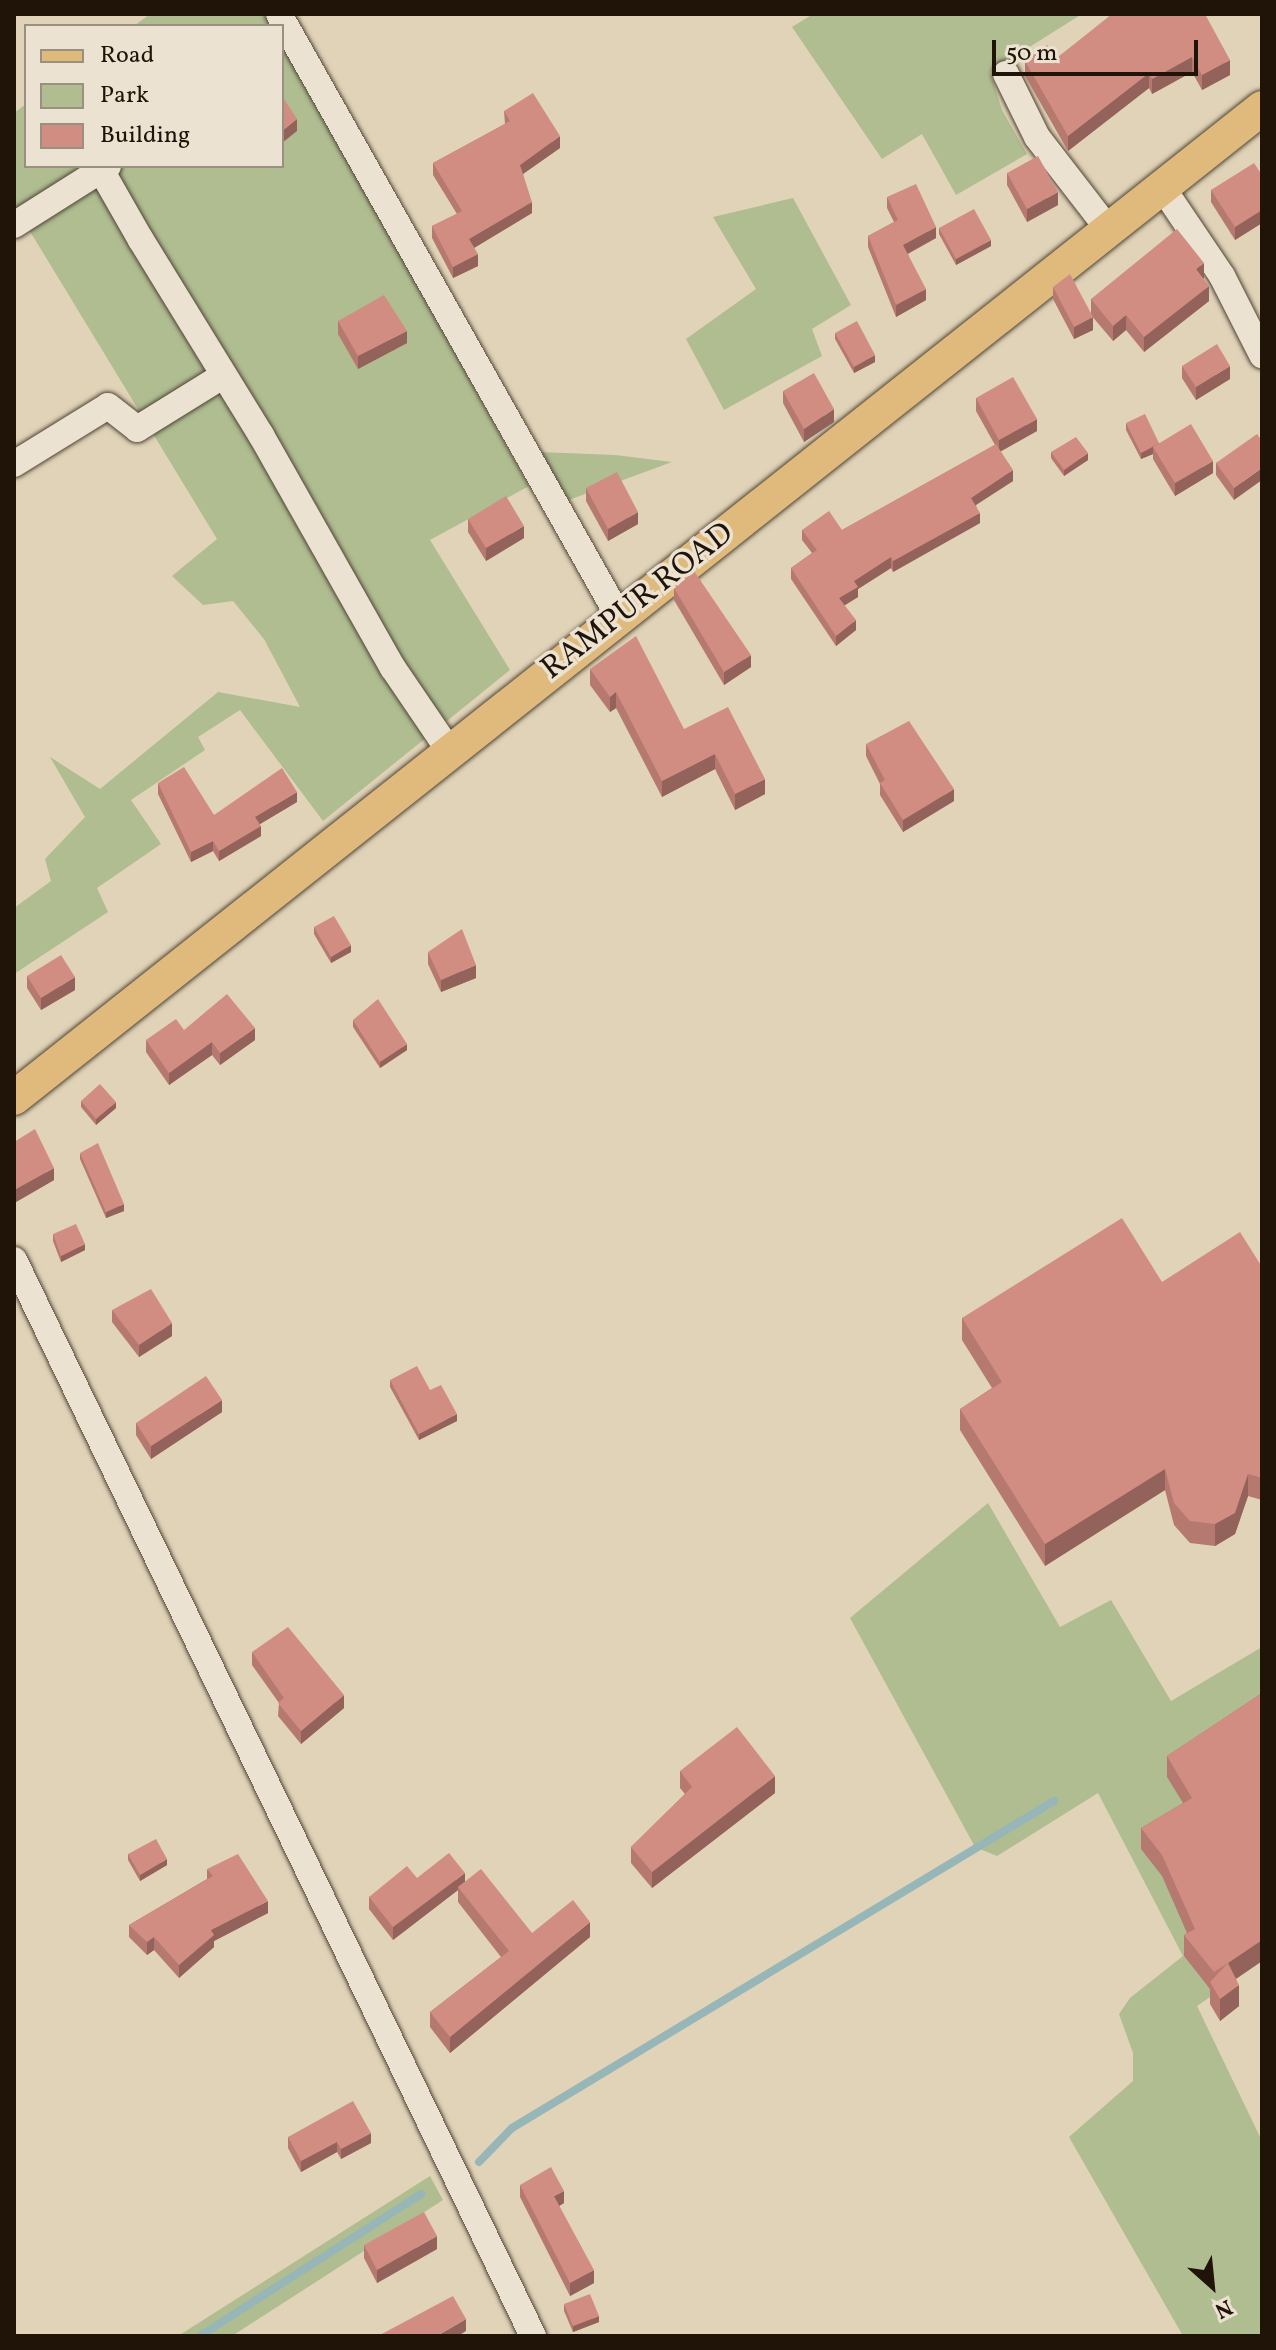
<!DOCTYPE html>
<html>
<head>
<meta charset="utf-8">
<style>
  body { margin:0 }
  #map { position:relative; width:1276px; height:2350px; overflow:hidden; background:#e0d3b8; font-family:Vollkorn,serif }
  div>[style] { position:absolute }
  .green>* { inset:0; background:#afbd91 }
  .stream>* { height:8px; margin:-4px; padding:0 4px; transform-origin:4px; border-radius:4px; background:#97b6b7 }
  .roads { filter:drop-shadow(0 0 2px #504435) drop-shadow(0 0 2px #504435) }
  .minor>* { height:26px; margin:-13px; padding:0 13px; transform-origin:13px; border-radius:13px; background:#ebe2d1 }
  .major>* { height:34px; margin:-17px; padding:0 17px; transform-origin:17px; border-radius:17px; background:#e0ba7c }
  .wall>* { inset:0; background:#b57970 }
  .shaded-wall>* { inset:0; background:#93635b }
  .building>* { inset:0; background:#d28d82 }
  span { translate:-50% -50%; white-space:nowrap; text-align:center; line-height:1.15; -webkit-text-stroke:7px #ebe2d1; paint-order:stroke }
  .street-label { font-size:32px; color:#201409 }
  .frame { position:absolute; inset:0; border:16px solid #201409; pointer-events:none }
  .legend { position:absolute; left:24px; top:24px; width:260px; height:144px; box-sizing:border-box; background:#ebe2d1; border:2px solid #9a9081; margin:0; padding:10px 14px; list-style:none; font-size:24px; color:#201409 }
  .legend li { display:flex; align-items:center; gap:16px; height:40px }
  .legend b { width:40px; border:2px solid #9a9081 }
  .north { position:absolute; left:1172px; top:2246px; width:80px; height:80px; -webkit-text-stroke:6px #ebe2d1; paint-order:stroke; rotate:153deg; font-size:22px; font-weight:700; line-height:32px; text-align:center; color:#201409 }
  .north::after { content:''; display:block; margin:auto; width:28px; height:36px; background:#201409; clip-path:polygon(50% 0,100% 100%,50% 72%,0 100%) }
  .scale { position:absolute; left:992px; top:40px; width:206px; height:36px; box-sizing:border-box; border:4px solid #201409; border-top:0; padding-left:10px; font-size:24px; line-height:28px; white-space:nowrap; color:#201409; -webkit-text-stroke:6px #ebe2d1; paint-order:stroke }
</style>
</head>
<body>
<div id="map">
  <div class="green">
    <i style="clip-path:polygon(150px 14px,266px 14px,272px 26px,134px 26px)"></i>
    <i style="clip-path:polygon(813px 14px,1082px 14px,990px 72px,1002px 110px,1027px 154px,956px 195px,922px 134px,882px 159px,792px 27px)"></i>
    <i style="clip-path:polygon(282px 43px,529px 486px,430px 540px,510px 670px,323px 821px,240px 710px,198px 737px,205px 750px,131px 800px,161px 844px,97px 888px,108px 912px,14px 974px,14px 908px,51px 881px,45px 859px,85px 817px,50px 757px,100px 789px,218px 692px,300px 707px,264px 639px,233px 601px,203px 605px,172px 576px,217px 539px,14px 205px,14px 113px,26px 104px,26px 166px,282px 166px)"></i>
    <i style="clip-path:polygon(793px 198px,851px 305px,812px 329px,822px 356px,724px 410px,686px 339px,756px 289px,713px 217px)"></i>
    <i style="clip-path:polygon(539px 452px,615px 455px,672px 462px,566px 501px)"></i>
    <i style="clip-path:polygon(988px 1503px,1060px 1627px,1111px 1600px,1171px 1701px,1262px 1647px,1262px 1961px,1197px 2006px,1262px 2141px,1262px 2336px,1183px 2336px,1069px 2137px,1133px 2081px,1133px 2053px,1119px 2014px,1130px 1998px,1183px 1956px,1098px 1793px,997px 1856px,975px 1847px,850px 1618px)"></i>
    <i style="clip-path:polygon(430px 2176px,443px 2200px,232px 2336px,178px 2336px)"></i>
  </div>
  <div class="stream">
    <i style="left:479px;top:2162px;width:47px;rotate:-45.9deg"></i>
    <i style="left:512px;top:2128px;width:633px;rotate:-31.1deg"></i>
    <i style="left:200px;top:2336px;width:263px;rotate:-32.7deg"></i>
  </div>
  <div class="roads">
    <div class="minor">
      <i style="left:279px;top:14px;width:692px;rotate:60.58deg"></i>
      <i style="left:1006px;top:74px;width:70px;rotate:63.8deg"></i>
      <i style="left:1037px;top:137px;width:116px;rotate:52.3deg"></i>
      <i style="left:108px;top:166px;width:8px;rotate:150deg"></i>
      <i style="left:101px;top:170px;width:81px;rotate:60.3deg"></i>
      <i style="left:141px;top:240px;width:229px;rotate:58.4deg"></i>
      <i style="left:261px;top:435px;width:268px;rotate:60.5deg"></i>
      <i style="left:393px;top:668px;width:102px;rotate:55.8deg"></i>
      <i style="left:1162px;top:187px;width:107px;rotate:56deg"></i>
      <i style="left:1222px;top:276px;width:89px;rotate:63.1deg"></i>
      <i style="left:14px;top:225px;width:103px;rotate:-32.3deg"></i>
      <i style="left:14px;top:464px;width:110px;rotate:-31.7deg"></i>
      <i style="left:108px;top:406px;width:37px;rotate:38deg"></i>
      <i style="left:137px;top:429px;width:102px;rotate:-31.8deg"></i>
      <i style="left:14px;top:1260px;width:1195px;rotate:64.25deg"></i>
    </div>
    <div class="major">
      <i style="left:14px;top:1098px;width:1593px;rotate:-38.42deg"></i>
    </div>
  </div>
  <div class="wall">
    <i style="clip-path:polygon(1108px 14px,1205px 14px,1230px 75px,1202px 90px,1192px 72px,1152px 94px,1149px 88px,1068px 151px,1025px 76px,1025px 61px,1057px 58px,1109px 17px)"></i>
    <i style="clip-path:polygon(504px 111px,560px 148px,523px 174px,532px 213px,474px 248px,478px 266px,453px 278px,432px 238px,432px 226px,457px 214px,433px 175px,433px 163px,505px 124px)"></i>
    <i style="clip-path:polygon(1007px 173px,1058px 205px,1027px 222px,1007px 185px)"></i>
    <i style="clip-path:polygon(1262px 175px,1262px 223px,1235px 240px,1211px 202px,1211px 190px)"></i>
    <i style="clip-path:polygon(887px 197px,936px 238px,908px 254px,926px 300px,896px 317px,868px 247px,868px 236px,894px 222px,887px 208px)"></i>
    <i style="clip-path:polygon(939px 228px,991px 246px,956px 265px,939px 234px)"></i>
    <i style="clip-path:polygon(1203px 278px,1209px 301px,1144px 352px,1126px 330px,1113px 341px,1091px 315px,1093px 330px,1074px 339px,1053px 299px,1053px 287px,1091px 314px,1091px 299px)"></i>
    <i style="clip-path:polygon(338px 321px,407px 343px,358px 369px,338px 334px)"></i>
    <i style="clip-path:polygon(835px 333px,875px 362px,854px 373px,835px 339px)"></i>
    <i style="clip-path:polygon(1182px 366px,1230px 379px,1196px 400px,1182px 378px)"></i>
    <i style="clip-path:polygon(783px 391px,834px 422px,804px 442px,783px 403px)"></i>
    <i style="clip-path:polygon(976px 398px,1037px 431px,1000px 452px,1013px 481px,976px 505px,980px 523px,893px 572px,891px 568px,858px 589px,858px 597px,844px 605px,856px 630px,836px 646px,791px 579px,791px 568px,812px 553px,802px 540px,802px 530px,842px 530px,995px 445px,976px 411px)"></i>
    <i style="clip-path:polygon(1126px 423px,1159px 443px,1213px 473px,1175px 496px,1153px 459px,1153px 454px,1141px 459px,1126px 430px)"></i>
    <i style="clip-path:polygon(1262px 441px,1234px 500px,1216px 475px,1216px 463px)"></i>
    <i style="clip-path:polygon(1051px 452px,1088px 460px,1064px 476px,1051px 458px)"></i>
    <i style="clip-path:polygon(586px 488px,638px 524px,608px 541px,586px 501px)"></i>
    <i style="clip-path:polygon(468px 519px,524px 538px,486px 561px,468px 532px)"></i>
    <i style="clip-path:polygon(674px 588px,751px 667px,724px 685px,674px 600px)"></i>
    <i style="clip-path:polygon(590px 669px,684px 729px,765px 794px,735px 810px,715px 769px,662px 797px,616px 708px,610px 712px,590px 685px)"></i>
    <i style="clip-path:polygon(866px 744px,954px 801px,903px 832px,880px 795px,880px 784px,866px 756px)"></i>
    <i style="clip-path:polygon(158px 783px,214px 815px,297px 802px,260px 824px,261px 836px,219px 861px,213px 851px,191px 862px,158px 794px)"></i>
    <i style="clip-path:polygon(314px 927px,351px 952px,331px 963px,314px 934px)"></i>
    <i style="clip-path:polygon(428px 952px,476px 978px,441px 992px,428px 964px)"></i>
    <i style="clip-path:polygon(27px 976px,75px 990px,41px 1010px,27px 988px)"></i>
    <i style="clip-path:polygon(353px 1020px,407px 1050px,380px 1068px,353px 1027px)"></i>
    <i style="clip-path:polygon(184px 1030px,255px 1040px,220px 1065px,212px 1055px,169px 1085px,146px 1052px,146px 1040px)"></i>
    <i style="clip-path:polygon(81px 1101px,116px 1108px,96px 1125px,81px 1107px)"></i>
    <i style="clip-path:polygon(14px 1142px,54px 1180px,16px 1202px,14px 1199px)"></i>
    <i style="clip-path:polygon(80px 1153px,124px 1211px,106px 1218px,80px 1159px)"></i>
    <i style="clip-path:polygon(53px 1234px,85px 1250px,61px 1262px,53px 1241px)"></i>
    <i style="clip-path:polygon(1262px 1267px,1262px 1500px,1248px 1496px,1235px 1534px,1215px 1546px,1190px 1543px,1174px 1525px,1165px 1490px,1045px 1566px,960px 1430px,960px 1409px,992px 1388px,962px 1340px,962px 1318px,1162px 1282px)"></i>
    <i style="clip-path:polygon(112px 1310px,172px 1336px,139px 1357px,112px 1322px)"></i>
    <i style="clip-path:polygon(390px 1380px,430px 1390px,457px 1421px,419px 1440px,390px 1387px)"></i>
    <i style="clip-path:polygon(222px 1412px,151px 1459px,136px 1435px,136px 1423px)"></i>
    <i style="clip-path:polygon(252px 1652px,344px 1708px,301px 1744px,278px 1716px,279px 1703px,252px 1665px)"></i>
    <i style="clip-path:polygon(1262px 1693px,1262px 1961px,1236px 1979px,1239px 2006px,1220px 2021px,1210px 2004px,1210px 1989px,1184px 1956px,1184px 1935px,1187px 1933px,1162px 1876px,1141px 1849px,1141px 1828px,1183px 1803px,1167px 1777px,1167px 1756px)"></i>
    <i style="clip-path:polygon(680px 1771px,775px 1793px,652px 1888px,631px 1863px,631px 1847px,685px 1794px,680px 1788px)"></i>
    <i style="clip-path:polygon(128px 1854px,167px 1865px,140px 1881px,128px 1860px)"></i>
    <i style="clip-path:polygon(207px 1869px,268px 1913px,214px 1941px,214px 1947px,179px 1978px,154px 1950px,147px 1955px,129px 1937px,129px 1925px,207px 1879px)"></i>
    <i style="clip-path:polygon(417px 1878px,465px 1881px,532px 1933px,590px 1937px,450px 2053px,430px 2027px,430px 2012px,501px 1957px,458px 1902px,458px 1890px,393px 1940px,369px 1909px,369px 1897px)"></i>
    <i style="clip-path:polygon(288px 2137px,371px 2143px,341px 2159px,337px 2152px,301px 2172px,288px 2148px)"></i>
    <i style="clip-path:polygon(520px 2185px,564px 2203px,559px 2206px,594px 2283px,570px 2296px,520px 2197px)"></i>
    <i style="clip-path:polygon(364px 2245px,437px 2249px,377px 2283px,364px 2258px)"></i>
    <i style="clip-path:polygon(564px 2304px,599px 2322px,573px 2332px,564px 2311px)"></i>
  </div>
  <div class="shaded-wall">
    <i style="clip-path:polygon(1192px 57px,1192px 72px,1152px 94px,1152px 79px)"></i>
    <i style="clip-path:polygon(1230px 60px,1230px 75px,1202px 90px,1202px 75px)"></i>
    <i style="clip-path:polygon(1149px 73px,1149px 88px,1068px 151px,1068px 136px)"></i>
    <i style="clip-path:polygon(297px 119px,297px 131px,282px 143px,282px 131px)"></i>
    <i style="clip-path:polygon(560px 136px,560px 148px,520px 176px,520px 165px)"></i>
    <i style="clip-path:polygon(1058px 192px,1058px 205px,1027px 222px,1027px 209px)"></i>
    <i style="clip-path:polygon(532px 202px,532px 213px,469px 251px,469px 239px)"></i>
    <i style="clip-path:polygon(1262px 210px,1262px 223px,1235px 240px,1235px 227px)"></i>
    <i style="clip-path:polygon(936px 227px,936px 238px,903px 256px,903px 245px)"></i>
    <i style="clip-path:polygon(991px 240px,991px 246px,956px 265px,956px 259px)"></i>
    <i style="clip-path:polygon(478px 254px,478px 266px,453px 278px,453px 267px)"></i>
    <i style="clip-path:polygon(1204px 263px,1204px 278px,1196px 284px,1196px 269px)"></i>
    <i style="clip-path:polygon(1209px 286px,1209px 301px,1144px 352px,1144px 337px)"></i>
    <i style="clip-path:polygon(926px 289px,926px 300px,896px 317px,896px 305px)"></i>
    <i style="clip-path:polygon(1126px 315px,1126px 330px,1113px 341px,1113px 326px)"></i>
    <i style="clip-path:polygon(1093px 317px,1093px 330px,1074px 339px,1074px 327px)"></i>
    <i style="clip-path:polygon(407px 331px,407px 343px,358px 369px,358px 356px)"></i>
    <i style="clip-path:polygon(875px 355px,875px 362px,854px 373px,854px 367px)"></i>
    <i style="clip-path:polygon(1230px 366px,1230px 379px,1196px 400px,1196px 387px)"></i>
    <i style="clip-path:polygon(834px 409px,834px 422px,804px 442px,804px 429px)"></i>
    <i style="clip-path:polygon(1037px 419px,1037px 431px,999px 452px,999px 440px)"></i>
    <i style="clip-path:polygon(1153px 447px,1153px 454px,1141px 459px,1141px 453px)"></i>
    <i style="clip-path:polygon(1088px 453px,1088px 460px,1064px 476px,1064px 470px)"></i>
    <i style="clip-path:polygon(1213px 461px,1213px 473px,1175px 496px,1175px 483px)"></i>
    <i style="clip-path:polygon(1262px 468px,1262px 480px,1234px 500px,1234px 488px)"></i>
    <i style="clip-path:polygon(1013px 470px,1013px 481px,971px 508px,971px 498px)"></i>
    <i style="clip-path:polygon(638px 512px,638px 524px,608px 541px,608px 529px)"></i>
    <i style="clip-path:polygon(980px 513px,980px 523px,893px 572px,893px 561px)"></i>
    <i style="clip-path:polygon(524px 526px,524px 538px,486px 561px,486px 548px)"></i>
    <i style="clip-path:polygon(891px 557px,891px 568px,858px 589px,858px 597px,839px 609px,839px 598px,854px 581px)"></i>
    <i style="clip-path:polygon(856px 620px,856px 630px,836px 646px,836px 636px)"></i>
    <i style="clip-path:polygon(751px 655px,751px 667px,724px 685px,724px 672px)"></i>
    <i style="clip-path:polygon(616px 692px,616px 708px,610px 712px,610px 697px)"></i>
    <i style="clip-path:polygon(715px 754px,715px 769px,662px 797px,662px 781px)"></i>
    <i style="clip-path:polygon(765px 779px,765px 794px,735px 810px,735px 794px)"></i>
    <i style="clip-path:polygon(954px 789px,954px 801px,903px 832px,903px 820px)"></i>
    <i style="clip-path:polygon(297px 792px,297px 802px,255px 827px,255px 817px)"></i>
    <i style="clip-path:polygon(261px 826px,261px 836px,219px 861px,219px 851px)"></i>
    <i style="clip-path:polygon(213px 841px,213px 851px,191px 862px,191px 852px)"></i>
    <i style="clip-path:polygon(351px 945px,351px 952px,331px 963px,331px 957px)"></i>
    <i style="clip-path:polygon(476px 965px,476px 978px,441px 992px,441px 980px)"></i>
    <i style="clip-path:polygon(75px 977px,75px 990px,41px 1010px,41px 998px)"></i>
    <i style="clip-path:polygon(255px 1028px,255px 1040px,220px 1065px,220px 1053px)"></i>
    <i style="clip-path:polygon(212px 1042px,212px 1055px,169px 1085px,169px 1073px)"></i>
    <i style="clip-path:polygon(407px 1044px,407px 1050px,380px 1068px,380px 1062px)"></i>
    <i style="clip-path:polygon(116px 1102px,116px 1108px,96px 1125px,96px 1119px)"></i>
    <i style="clip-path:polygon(54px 1168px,54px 1180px,16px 1202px,16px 1189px)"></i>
    <i style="clip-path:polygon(124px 1204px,124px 1211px,106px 1218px,106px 1212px)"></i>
    <i style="clip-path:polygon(85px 1244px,85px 1250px,61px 1262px,61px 1256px)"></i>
    <i style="clip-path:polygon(172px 1323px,172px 1336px,139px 1357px,139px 1345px)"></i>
    <i style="clip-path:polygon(222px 1400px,222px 1412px,151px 1459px,151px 1446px)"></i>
    <i style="clip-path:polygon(457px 1414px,457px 1421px,419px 1440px,419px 1434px)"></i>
    <i style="clip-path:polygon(1165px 1469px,1165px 1490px,1045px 1566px,1045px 1544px)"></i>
    <i style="clip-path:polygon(1248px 1474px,1248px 1496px,1235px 1534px,1215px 1546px,1215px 1524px)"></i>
    <i style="clip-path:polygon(344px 1695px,344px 1708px,301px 1744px,301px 1731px)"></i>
    <i style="clip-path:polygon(775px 1776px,775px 1793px,652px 1888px,652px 1872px)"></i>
    <i style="clip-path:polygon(167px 1859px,167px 1865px,140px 1881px,140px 1875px)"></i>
    <i style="clip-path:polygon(465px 1873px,465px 1885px,458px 1887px,458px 1890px,393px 1940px,393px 1927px)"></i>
    <i style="clip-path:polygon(268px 1901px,268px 1913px,214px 1941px,214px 1947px,179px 1978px,179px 1965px,211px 1930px)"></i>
    <i style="clip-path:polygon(590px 1922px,590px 1937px,450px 2053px,450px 2037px)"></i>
    <i style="clip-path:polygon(154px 1937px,154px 1950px,147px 1955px,147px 1942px)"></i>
    <i style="clip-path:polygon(1262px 1940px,1262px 1961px,1228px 1984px,1228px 1963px)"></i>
    <i style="clip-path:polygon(1239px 1985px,1239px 2006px,1220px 2021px,1220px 1999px)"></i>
    <i style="clip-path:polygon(371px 2133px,371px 2143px,341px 2159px,341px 2149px)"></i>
    <i style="clip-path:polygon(337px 2142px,337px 2152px,301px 2172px,301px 2161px)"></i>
    <i style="clip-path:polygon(564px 2191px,564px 2203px,554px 2209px,554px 2196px)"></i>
    <i style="clip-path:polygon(437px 2236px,437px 2249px,377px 2283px,377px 2270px)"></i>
    <i style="clip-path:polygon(594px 2270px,594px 2283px,570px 2296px,570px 2283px)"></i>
    <i style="clip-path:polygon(599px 2316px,599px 2322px,573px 2332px,573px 2326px)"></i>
    <i style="clip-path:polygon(466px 2319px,466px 2331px,458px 2336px,437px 2336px)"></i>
  </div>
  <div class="building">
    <i style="clip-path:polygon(1112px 14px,1205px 14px,1230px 60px,1202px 75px,1192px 57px,1152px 79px,1149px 73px,1068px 136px,1025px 61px,1047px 45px,1057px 58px)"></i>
    <i style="clip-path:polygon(533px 93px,560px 136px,520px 165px,532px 202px,469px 239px,478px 254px,453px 267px,432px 226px,462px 211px,433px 163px,510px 121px,504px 111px)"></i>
    <i style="clip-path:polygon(282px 96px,297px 119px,282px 131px)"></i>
    <i style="clip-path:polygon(1038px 156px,1058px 192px,1027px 209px,1007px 173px)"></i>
    <i style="clip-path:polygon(1254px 163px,1262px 175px,1262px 210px,1235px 227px,1211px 190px)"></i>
    <i style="clip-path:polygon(916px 184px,936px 227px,903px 245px,926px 289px,896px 305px,868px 236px,898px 220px,887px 197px)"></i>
    <i style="clip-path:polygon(974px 209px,991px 240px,956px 259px,939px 228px)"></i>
    <i style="clip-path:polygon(1177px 229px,1204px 263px,1196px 269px,1209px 286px,1144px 337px,1126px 315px,1113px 326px,1091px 299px)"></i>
    <i style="clip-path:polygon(1070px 274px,1093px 317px,1074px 327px,1053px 287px)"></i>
    <i style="clip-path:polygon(384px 295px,407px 331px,358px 356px,338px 321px)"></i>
    <i style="clip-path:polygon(857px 321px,875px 355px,854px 367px,835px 333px)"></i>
    <i style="clip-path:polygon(1217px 344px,1230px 366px,1196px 387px,1182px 366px)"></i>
    <i style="clip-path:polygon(814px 373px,834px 409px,804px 429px,783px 391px)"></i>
    <i style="clip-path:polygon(1013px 377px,1037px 419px,999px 440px,976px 398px)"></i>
    <i style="clip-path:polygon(1145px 414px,1159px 443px,1141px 453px,1126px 423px)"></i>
    <i style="clip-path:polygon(1191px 424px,1213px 461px,1175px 483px,1153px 447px)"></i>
    <i style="clip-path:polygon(1257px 434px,1262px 441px,1262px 468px,1234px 488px,1216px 463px)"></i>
    <i style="clip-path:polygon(1076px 437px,1088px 453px,1064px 470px,1051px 452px)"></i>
    <i style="clip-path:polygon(996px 444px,1013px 470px,971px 498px,980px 513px,893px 561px,891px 557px,854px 581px,858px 587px,839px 598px,856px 620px,836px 636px,791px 568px,817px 550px,802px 530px,829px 511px,842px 530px)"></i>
    <i style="clip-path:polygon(617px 472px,638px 512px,608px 529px,586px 488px)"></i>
    <i style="clip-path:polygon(506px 496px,524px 526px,486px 548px,468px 519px)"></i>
    <i style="clip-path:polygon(694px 571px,751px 655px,724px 672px,674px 588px)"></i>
    <i style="clip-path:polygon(636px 636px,684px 729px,728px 707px,765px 779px,735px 794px,715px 754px,662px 781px,616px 692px,610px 697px,590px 669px)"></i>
    <i style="clip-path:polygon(909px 721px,954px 789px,903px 820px,880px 783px,885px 780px,866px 744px)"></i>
    <i style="clip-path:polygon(184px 767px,214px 815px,282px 768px,297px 792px,255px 817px,261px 826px,219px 851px,213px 841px,191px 852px,158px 783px)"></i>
    <i style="clip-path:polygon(334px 916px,351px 945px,331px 957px,314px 927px)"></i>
    <i style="clip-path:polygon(462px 929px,476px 965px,441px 980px,428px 952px)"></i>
    <i style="clip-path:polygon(61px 955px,75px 977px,41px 998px,27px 976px)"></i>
    <i style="clip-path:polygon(227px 994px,255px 1028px,220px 1053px,212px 1042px,169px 1073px,146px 1040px,176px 1019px,184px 1030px)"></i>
    <i style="clip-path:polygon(378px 999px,407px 1044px,380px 1062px,353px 1020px)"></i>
    <i style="clip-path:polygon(100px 1084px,116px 1102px,96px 1119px,81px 1101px)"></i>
    <i style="clip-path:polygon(35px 1129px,54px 1168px,16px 1189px,14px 1186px,14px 1142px)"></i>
    <i style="clip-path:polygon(98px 1143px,124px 1204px,106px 1212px,80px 1153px)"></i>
    <i style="clip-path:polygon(1122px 1218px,1162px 1282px,1240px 1232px,1262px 1267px,1262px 1478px,1248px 1474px,1235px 1513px,1215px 1524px,1190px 1521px,1174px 1503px,1165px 1469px,1045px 1544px,960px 1409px,1002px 1382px,962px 1318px)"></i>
    <i style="clip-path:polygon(76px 1224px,85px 1244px,61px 1256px,53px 1234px)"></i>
    <i style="clip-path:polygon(151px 1289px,172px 1323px,139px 1345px,112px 1310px)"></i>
    <i style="clip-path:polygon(417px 1366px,430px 1390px,441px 1385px,457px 1414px,419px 1434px,390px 1380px)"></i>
    <i style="clip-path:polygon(206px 1376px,222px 1400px,151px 1446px,136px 1423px)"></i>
    <i style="clip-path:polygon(288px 1627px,344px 1695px,301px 1731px,278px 1703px,284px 1698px,252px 1652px)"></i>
    <i style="clip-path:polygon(1262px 1693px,1262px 1940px,1228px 1963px,1239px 1985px,1220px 1999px,1210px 1982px,1228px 1963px,1214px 1972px,1184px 1935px,1195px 1929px,1162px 1855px,1141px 1828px,1192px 1798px,1167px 1756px)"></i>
    <i style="clip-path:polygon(737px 1727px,775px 1776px,652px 1872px,631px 1847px,692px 1787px,680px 1771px)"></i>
    <i style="clip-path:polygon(156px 1839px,167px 1859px,140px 1875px,128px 1854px)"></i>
    <i style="clip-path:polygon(449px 1853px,465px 1873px,393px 1927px,369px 1897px,407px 1866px,417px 1878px)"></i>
    <i style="clip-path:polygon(238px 1854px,268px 1901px,211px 1930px,214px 1935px,179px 1965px,154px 1937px,147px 1942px,129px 1925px,213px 1876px,207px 1869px)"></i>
    <i style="clip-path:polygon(481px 1869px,532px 1933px,573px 1900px,590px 1922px,450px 2037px,430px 2012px,509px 1951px,458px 1887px)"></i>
    <i style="clip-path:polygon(353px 2101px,371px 2133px,341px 2149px,337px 2142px,301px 2161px,288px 2137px)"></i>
    <i style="clip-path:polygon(551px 2167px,564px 2191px,554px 2196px,594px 2270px,570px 2283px,520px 2185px)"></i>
    <i style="clip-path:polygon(424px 2212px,437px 2236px,377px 2270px,364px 2245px)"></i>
    <i style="clip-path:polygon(590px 2294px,599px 2316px,573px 2326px,564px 2304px)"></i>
    <i style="clip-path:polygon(453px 2296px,466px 2319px,437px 2336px,378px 2336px)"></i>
  </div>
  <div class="street-label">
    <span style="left:638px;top:602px;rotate:-38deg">RAMPUR ROAD</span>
  </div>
  <div class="frame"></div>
  <ul class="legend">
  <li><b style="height:10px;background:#e0ba7c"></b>Road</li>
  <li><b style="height:22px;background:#afbd91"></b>Park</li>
  <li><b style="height:22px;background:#d28d82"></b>Building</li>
  </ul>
  <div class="north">N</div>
  <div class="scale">50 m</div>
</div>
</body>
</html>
